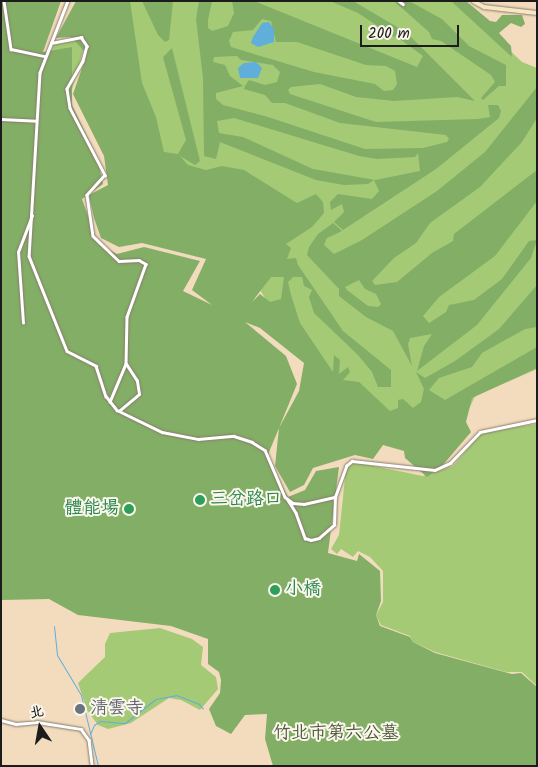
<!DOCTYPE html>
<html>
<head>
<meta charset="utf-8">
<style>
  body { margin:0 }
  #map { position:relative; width:538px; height:767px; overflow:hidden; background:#f3dbbd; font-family:Kalam,"LXGW WenKai TC",sans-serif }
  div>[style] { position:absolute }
  .green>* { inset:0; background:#a4ca75 }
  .forest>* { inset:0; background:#83ae66 }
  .water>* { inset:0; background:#60aeda }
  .stream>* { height:1px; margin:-0.5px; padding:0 0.5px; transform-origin:0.5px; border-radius:0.5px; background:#60aeda }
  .roads { filter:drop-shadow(0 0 1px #887c6c) drop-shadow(0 0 1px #887c6c) }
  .street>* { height:2.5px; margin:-1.25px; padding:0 1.25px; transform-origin:1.25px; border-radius:1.25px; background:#fff }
  .secondary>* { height:4px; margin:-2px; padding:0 2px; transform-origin:2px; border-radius:2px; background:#f7e8c3 }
  .dots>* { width:14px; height:14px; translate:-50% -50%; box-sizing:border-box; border:2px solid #fbf7ec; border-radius:50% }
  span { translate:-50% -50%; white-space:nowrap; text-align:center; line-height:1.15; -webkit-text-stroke:4px #fbf7ec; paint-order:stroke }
  .leisure-label { font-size:18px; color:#27864d }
  .left { translate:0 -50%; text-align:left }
  .right { translate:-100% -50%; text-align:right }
  .worship-label { font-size:18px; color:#5b616d }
  .park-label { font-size:18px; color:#4c593b }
  .frame { position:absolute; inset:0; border:2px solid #1c1c1c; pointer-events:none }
  .north { position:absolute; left:15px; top:702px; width:50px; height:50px; -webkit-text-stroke:4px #fbf7ec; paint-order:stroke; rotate:348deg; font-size:14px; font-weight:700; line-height:20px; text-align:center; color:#1c1c1c }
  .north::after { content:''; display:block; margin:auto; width:18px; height:22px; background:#1c1c1c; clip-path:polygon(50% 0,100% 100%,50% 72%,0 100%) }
  .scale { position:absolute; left:360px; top:25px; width:99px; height:22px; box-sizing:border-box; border:2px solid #1c1c1c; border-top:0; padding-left:6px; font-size:15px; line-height:18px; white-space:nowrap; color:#1c1c1c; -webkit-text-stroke:4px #fbf7ec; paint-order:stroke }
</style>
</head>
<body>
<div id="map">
  <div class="green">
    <i style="clip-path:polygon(108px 1px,457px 1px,522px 62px,537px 68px,537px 369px,475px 396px,464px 420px,385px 414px,319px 375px,275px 316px,258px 286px,173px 177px)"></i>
    <i style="clip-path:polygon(81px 39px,84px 47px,71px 93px,42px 82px,54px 44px)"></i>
    <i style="clip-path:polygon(537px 424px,537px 686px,522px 672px,506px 672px,435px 652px,413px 642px,410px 636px,381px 625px,376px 615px,383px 602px,383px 571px,370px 557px,358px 551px,353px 557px,341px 549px,337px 554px,331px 549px,339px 535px,346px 468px,354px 462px,423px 476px,453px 466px,482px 432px)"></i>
    <i style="clip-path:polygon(160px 628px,192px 639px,203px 647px,201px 665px,216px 677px,218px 689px,200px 710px,181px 700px,169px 698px,131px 723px,108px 729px,98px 725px,87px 710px,78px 683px,105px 657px,105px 644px,110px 633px)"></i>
  </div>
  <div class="forest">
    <i style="clip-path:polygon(evenodd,1px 1px,61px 1px,43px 52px,72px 47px,72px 105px,97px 157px,103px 184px,82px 199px,98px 244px,117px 254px,144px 247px,200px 261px,183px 291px,212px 305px,192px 290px,206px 259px,142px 243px,119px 247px,101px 238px,94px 218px,89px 195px,108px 185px,104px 156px,73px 94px,87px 54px,71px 37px,56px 38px,76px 1px,130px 1px,142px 83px,156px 117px,164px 152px,178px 154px,186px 140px,163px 57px,172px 48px,200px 161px,195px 165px,180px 156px,188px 165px,206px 170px,222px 166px,244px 170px,297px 203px,316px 194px,323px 202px,324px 213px,312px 227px,286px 244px,291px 248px,287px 259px,296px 258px,298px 265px,343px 331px,391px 370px,391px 387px,378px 387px,372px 372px,358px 355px,314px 313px,309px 297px,312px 290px,304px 286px,302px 277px,293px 277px,288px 282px,291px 295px,300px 323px,333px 372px,334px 355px,340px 360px,339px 374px,348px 367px,350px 372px,343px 380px,359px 382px,390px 411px,398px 408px,398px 400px,403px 399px,413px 408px,421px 402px,424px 389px,416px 372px,425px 378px,455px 361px,499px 329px,537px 285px,537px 327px,525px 329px,482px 353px,472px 367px,439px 378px,429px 390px,445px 400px,537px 347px,537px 368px,472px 398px,466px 422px,471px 432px,442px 466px,427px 477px,405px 458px,404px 451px,383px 445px,373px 459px,355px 455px,313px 468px,304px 485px,290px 492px,275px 466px,279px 428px,267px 457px,288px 497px,305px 490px,316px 471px,339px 467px,328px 553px,357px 561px,359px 554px,380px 571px,381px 601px,376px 615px,380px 626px,410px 637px,413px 642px,435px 653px,512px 674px,521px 673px,537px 687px,537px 766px,273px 766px,265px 739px,267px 714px,245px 715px,231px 734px,216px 726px,209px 709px,220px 693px,221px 680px,219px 672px,208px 664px,208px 639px,171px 626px,78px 615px,49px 599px,1px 600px,1px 1px,271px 277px,284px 277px,281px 299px,270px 302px,260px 294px,252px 302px,271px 277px,1px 1px,245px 322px,260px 328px,304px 363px,299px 391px,279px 428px,297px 384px,286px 356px,245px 322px)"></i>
    <i style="clip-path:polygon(142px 1px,173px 1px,169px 40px,165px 42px,158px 35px)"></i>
    <i style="clip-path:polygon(evenodd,199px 1px,212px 1px,208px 20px,208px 28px,212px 31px,228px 26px,234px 13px,232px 1px,254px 1px,417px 67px,423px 56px,400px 39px,409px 35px,475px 101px,457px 97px,394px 101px,356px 97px,320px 84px,291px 87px,288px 90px,290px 94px,376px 122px,478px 119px,490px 117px,488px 105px,498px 105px,501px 111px,499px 118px,436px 169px,343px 230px,334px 222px,344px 212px,342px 204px,331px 210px,330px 202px,338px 194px,372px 199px,379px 191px,374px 180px,368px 184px,344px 185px,316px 180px,220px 142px,216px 159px,204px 156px,203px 78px,196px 19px,199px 1px,262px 19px,271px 21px,276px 42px,297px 42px,366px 65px,386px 66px,395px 71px,397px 84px,393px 90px,384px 91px,375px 84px,314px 72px,231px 47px,229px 41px,233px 32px,253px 30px,262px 19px,199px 1px,237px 56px,241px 60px,273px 65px,280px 72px,277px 82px,265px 85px,249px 80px,245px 86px,244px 89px,265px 95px,272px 103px,285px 103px,340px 123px,446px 135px,449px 139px,447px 142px,423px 148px,365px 149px,268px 117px,223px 105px,216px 99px,216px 93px,243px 86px,230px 76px,225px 65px,213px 62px,214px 57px,237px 56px,199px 1px,234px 118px,359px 156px,377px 159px,415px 157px,418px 153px,420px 171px,375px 180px,313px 169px,243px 137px,219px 133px,217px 121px,234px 118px)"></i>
    <i style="clip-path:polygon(330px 1px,353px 1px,404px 31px,394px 37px,358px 13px)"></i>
    <i style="clip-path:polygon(394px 1px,409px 1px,442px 19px,469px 46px,506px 65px,506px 86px,499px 86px,483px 100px,481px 98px,495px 82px,491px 75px,441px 41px,432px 39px,429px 32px)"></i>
    <i style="clip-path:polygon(451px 1px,466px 1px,490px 21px,496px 22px,502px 15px,522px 15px,525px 24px,521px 27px,511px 23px,499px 33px,511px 46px,512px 57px)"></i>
    <i style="clip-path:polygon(evenodd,537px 87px,537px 118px,522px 142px,480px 187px,430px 223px,416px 243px,394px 258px,372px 281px,375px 285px,397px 282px,432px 253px,453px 241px,454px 234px,537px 170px,537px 201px,495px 256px,439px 297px,423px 316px,429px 323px,446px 312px,449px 305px,474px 300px,502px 279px,529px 241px,537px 240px,531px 258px,477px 325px,417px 371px,424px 346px,432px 334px,410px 338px,408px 344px,412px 366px,393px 331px,366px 317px,339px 296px,339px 289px,307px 255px,309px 247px,318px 234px,333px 223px,342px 231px,327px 238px,324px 245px,334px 254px,362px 240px,437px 191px,485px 152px,537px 87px,359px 280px,365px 289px,376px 294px,381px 304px,378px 307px,368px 306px,347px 290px,345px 287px,359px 280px)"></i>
  </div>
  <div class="water">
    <i style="clip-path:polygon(269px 22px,274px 29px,274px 42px,258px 47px,251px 43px,253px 37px,262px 23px)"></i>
    <i style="clip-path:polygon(256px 62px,262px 68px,258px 78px,240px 78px,238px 68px,244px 63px)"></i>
  </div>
  <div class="stream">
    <i style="left:54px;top:626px;width:29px;rotate:84deg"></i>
    <i style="left:57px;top:655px;width:47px;rotate:59deg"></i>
    <i style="left:81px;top:695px;width:73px;rotate:76.5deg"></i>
    <i style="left:90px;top:734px;width:10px;rotate:-66deg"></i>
    <i style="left:94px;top:725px;width:7px;rotate:-34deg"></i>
    <i style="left:100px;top:721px;width:25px;rotate:5deg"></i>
    <i style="left:125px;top:723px;width:39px;rotate:-38deg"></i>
    <i style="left:156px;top:699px;width:20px;rotate:-11deg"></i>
    <i style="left:176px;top:695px;width:25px;rotate:21deg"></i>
    <i style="left:199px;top:704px;width:6px;rotate:51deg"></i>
  </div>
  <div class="roads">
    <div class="street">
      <i style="left:4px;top:1px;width:49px;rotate:81.7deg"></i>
      <i style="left:11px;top:49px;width:35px;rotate:12deg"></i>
      <i style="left:68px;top:1px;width:77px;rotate:111.3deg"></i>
      <i style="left:40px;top:73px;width:183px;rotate:93.4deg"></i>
      <i style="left:29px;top:256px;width:102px;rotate:68.2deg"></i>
      <i style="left:67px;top:351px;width:33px;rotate:27deg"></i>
      <i style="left:96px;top:366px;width:32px;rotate:72deg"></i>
      <i style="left:106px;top:396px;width:18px;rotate:52deg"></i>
      <i style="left:117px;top:410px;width:50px;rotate:26.1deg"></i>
      <i style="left:162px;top:432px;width:37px;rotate:11deg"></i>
      <i style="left:198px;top:439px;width:36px;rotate:-5deg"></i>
      <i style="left:234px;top:436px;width:19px;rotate:18deg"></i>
      <i style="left:252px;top:442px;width:15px;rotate:32deg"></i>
      <i style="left:265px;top:450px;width:51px;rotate:66.9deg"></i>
      <i style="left:285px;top:497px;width:10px;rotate:37deg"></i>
      <i style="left:293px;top:503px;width:11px;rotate:5deg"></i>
      <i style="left:304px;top:504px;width:32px;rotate:-13deg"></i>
      <i style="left:335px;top:497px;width:33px;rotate:-70deg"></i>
      <i style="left:346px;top:466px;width:8px;rotate:-40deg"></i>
      <i style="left:352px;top:461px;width:83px;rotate:6.2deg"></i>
      <i style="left:435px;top:470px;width:17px;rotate:-25deg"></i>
      <i style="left:450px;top:463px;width:43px;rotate:-45.9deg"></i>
      <i style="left:480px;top:432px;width:58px;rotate:-11.9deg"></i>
      <i style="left:399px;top:1px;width:5px;rotate:37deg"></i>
      <i style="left:51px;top:43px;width:31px;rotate:-11deg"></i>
      <i style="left:81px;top:37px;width:11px;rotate:56deg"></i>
      <i style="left:87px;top:46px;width:16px;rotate:105deg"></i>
      <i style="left:83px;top:61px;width:32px;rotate:120deg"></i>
      <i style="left:67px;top:89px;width:19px;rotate:81deg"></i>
      <i style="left:70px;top:108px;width:76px;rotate:62.4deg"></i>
      <i style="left:105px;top:175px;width:27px;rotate:132deg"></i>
      <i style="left:87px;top:195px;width:41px;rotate:81.7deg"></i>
      <i style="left:93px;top:236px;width:36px;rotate:44deg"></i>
      <i style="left:119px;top:261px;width:20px;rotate:-3deg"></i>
      <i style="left:139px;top:260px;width:8px;rotate:30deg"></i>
      <i style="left:146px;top:264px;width:56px;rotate:109.7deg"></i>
      <i style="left:127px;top:317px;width:47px;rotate:91.2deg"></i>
      <i style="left:126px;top:364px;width:41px;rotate:112.8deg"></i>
      <i style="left:1px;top:119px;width:35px;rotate:3deg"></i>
      <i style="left:23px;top:323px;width:71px;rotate:-94deg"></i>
      <i style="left:18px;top:252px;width:39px;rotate:-69deg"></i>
      <i style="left:119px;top:411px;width:26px;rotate:-40deg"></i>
      <i style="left:139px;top:394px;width:13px;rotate:-99deg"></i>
      <i style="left:137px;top:381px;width:20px;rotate:-123deg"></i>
      <i style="left:288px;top:500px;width:15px;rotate:58deg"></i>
      <i style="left:296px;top:513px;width:27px;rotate:70deg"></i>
      <i style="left:305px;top:538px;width:6px;rotate:18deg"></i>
      <i style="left:311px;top:540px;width:8px;rotate:-14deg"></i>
      <i style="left:319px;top:538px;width:20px;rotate:-41deg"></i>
      <i style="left:334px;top:525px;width:28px;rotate:-88deg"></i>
      <i style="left:1px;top:720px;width:16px;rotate:15deg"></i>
      <i style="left:16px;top:724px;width:21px;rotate:-5deg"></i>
      <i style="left:37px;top:722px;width:45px;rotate:9deg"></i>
      <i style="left:81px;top:729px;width:14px;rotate:54deg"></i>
      <i style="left:89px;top:740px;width:26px;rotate:83deg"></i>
    </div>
    <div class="secondary">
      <i style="left:473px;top:1px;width:13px;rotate:29deg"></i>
      <i style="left:484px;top:7px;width:53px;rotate:6.5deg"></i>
    </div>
  </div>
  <div class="dots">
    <i style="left:200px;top:500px;background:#2e9e5b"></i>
    <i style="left:129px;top:509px;background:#2e9e5b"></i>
    <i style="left:275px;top:590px;background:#2e9e5b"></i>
    <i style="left:80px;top:709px;background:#6b7280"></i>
  </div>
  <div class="leisure-label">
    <span class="left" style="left:210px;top:500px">三岔路口</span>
    <span class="right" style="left:119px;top:509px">體能場</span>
    <span class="left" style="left:285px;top:590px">小橋</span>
  </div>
  <div class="worship-label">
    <span class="left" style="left:90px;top:709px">清雲寺</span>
  </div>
  <div class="park-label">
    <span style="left:336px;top:734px">竹北市第六公墓</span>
  </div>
  <div class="frame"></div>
  <div class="north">北</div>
  <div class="scale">200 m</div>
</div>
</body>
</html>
